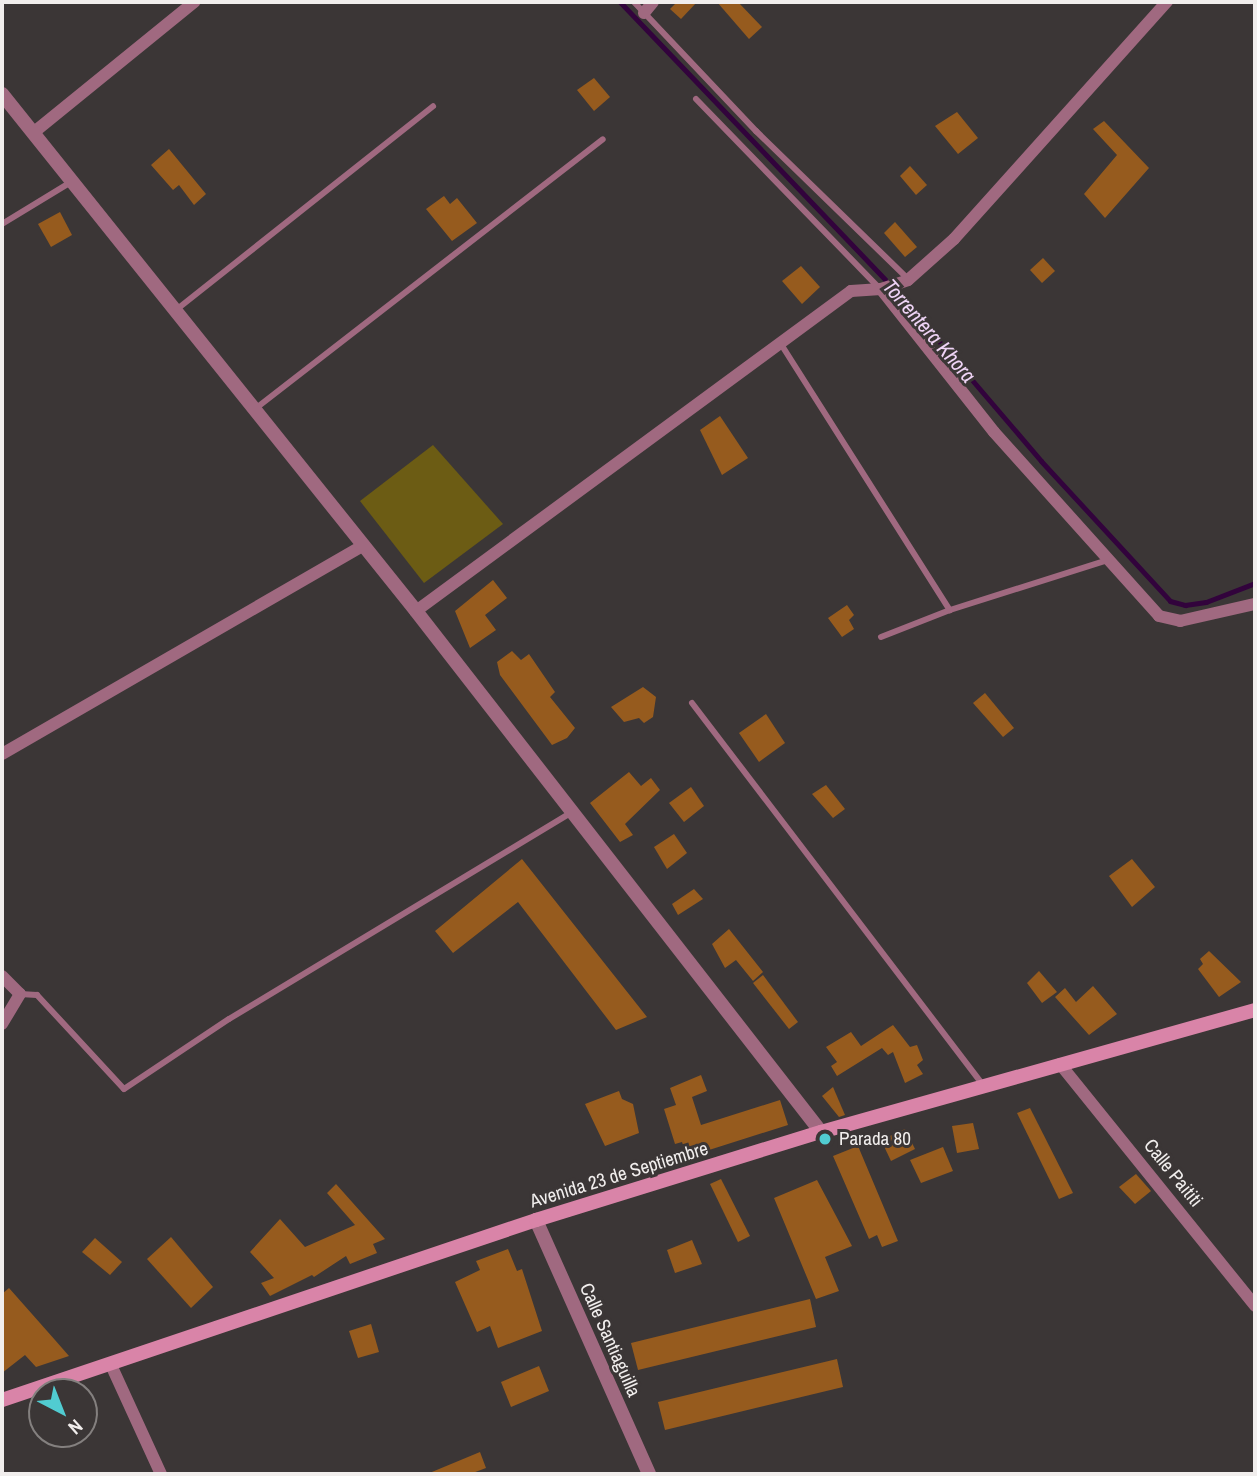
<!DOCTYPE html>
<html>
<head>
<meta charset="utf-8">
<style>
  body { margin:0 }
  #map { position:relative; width:1257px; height:1476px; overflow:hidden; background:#3b3636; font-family:"Archivo Narrow",sans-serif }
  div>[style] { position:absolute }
  .green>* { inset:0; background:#6c5c14 }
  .stream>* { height:5px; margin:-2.5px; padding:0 2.5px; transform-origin:2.5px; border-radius:2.5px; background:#32033c }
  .building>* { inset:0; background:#965b1e }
  .service>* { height:6px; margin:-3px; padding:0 3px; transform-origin:3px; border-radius:3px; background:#a06980 }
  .minor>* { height:12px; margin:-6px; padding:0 6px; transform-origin:6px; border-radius:6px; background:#a06980 }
  .tertiary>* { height:14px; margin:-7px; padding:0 7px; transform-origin:7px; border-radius:7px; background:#a06980 }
  .secondary>* { height:14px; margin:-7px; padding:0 7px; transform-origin:7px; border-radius:7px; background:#d984a8 }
  .dots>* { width:19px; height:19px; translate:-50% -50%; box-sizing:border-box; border:4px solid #3b3636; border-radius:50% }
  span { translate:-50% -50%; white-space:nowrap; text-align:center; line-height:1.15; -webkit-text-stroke:6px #3b3636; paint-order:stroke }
  .poi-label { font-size:19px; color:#f1eeed }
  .left { translate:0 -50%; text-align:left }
  .street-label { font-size:19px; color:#f1eeed }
  .water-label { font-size:21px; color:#efd4f6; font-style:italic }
  .frame { position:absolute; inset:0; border:4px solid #f1eeed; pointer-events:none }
  .north { position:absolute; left:28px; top:1378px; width:70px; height:70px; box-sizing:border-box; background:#3b3636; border:2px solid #84807f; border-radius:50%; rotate:138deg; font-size:19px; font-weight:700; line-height:28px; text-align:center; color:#f1eeed }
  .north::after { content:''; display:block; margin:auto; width:24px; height:32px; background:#51ccd1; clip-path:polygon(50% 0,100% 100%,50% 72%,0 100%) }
</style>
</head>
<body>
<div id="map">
  <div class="green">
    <i style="clip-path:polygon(433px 445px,503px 524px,424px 583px,360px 501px)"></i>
  </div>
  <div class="stream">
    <i style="left:620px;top:2px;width:400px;rotate:46.3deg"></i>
    <i style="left:896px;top:291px;width:223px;rotate:49.5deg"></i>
    <i style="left:1041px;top:461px;width:190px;rotate:47.3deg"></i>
    <i style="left:1170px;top:601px;width:16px;rotate:15deg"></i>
    <i style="left:1185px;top:605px;width:21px;rotate:-8deg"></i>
    <i style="left:1206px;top:602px;width:53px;rotate:-21.2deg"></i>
  </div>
  <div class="building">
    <i style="clip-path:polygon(677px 2px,697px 2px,681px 19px,670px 9px)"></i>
    <i style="clip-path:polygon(717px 2px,738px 2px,762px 27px,749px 39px)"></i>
    <i style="clip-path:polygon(594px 78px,610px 97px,594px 111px,577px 90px)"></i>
    <i style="clip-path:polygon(957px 112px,978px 138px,958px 154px,935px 126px)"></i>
    <i style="clip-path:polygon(1104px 121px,1149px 168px,1105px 218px,1084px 194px,1117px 155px,1093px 129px)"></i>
    <i style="clip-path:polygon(169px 149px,206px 194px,194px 205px,179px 185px,173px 190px,151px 165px)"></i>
    <i style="clip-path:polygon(910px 166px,927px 185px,916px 195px,900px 176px)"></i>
    <i style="clip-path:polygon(444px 196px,450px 204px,457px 198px,477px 223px,452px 241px,426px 209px)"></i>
    <i style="clip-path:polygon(60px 212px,72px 235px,51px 247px,38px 224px)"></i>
    <i style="clip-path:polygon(895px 222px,917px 247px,905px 257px,884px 233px)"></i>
    <i style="clip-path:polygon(1043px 258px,1055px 271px,1042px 283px,1030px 270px)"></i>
    <i style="clip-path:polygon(801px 266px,820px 287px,802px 304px,782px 281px)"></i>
    <i style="clip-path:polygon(720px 416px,748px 458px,722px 475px,700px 430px)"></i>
    <i style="clip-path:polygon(493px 580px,507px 598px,485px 615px,496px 630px,470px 648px,455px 611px)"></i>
    <i style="clip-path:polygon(847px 605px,854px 615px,849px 620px,854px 629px,842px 637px,828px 618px)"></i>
    <i style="clip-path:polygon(512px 651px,521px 660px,529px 654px,555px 692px,550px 697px,575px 728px,567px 738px,552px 745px,500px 675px,497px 662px)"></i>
    <i style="clip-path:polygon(643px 687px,656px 697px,653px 717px,644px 723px,639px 718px,624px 722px,611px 707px)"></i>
    <i style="clip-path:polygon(985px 693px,1014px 728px,1003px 737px,973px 703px)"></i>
    <i style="clip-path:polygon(766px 714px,785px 743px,759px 762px,739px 733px)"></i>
    <i style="clip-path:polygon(629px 772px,641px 786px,651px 778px,660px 790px,625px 824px,633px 835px,620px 842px,590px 803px)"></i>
    <i style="clip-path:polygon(826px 785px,845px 809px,833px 818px,812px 794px)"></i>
    <i style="clip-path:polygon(691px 787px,704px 806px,684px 822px,669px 803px)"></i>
    <i style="clip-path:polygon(674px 834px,687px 853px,667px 869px,654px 847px)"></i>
    <i style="clip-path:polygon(522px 859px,647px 1017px,616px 1030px,518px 902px,453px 953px,435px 931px)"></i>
    <i style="clip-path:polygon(1132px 859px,1155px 887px,1132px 907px,1109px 876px)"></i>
    <i style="clip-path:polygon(694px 889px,703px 899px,678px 915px,672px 904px)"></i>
    <i style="clip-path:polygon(729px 929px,763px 972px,753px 981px,736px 960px,725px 968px,712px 944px)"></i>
    <i style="clip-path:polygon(1209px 951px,1241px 982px,1219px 997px,1198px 969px,1203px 964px,1200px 959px)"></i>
    <i style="clip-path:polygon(1039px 971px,1057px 992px,1042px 1003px,1027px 983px)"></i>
    <i style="clip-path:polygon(763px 975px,798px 1022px,789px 1029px,753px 983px)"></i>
    <i style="clip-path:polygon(1093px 986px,1117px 1014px,1089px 1035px,1055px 997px,1065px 988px,1076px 1002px)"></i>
    <i style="clip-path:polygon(893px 1025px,910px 1047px,917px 1045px,923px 1060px,917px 1065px,923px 1074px,905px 1083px,893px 1052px,888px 1055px,882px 1048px,837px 1076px,831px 1066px,837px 1062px,826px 1047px,851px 1032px,861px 1046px)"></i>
    <i style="clip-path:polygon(701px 1075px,707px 1091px,692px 1097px,701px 1125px,780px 1100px,788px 1125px,687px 1157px,682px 1142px,675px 1144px,664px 1109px,676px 1105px,670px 1088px)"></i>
    <i style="clip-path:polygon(833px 1087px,845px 1115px,839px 1117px,822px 1096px)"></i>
    <i style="clip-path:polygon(619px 1091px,622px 1099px,633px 1104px,639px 1133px,605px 1146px,585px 1104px)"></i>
    <i style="clip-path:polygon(1030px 1108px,1073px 1193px,1059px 1199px,1017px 1113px)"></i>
    <i style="clip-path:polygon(973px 1123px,979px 1149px,957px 1153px,952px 1126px)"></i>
    <i style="clip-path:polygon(905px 1129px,915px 1149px,891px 1161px,881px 1140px)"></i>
    <i style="clip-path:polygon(858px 1146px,898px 1241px,882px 1247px,877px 1235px,869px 1239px,833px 1156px)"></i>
    <i style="clip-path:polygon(943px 1147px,953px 1171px,921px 1183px,910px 1160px)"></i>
    <i style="clip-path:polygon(1136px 1174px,1151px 1191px,1135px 1204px,1119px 1187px)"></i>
    <i style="clip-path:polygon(721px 1179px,750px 1236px,738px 1242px,710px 1184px)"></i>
    <i style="clip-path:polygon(817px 1180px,852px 1246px,825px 1257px,839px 1291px,816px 1299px,774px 1198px)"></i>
    <i style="clip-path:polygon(336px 1184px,385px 1239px,373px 1244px,377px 1253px,350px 1264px,346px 1256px,314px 1277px,312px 1275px,270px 1296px,261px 1283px,274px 1278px,250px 1252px,280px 1219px,305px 1247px,355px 1225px,327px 1193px)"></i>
    <i style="clip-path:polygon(171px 1237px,213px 1287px,191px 1308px,147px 1259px)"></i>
    <i style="clip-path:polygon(95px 1238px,122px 1262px,110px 1275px,82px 1252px)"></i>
    <i style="clip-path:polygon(692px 1240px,702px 1264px,675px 1273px,667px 1250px)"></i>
    <i style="clip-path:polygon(508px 1249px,517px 1271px,522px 1269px,542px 1331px,498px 1348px,490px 1326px,477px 1332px,455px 1282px,480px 1270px,476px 1261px)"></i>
    <i style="clip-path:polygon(9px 1288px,55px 1340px,69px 1356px,36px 1367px,25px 1355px,2px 1373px,2px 1294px)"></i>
    <i style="clip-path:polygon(810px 1299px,816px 1327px,638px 1370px,631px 1343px)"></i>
    <i style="clip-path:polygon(371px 1324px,379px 1352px,358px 1358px,349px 1331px)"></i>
    <i style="clip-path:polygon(837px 1359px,843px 1387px,665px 1430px,658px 1402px)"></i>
    <i style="clip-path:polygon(539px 1366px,549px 1391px,511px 1407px,501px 1382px)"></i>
    <i style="clip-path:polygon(480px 1452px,486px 1468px,470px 1474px,427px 1474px)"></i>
  </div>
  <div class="service">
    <i style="left:634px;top:2px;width:178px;rotate:46.6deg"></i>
    <i style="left:756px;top:131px;width:212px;rotate:44.2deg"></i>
    <i style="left:696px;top:99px;width:264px;rotate:45.9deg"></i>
    <i style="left:2px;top:224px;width:81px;rotate:-31.3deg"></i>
    <i style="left:176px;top:310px;width:328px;rotate:-38.4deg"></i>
    <i style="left:779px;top:341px;width:319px;rotate:57.6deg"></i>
    <i style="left:950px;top:610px;width:166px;rotate:-17.6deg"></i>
    <i style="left:255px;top:409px;width:440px;rotate:-37.8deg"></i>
    <i style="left:881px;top:637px;width:74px;rotate:-21.4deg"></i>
    <i style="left:692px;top:703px;width:480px;rotate:52.7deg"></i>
    <i style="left:20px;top:994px;width:17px;rotate:3deg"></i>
    <i style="left:37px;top:995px;width:128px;rotate:47.2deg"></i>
    <i style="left:124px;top:1089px;width:126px;rotate:-33.7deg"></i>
    <i style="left:229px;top:1019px;width:401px;rotate:-31.1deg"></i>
  </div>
  <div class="minor">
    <i style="left:644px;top:13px;width:14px;rotate:-51deg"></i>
    <i style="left:33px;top:133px;width:208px;rotate:-39.1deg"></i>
    <i style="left:881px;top:289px;width:182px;rotate:51.7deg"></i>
    <i style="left:994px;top:432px;width:247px;rotate:48.1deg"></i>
    <i style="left:1159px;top:616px;width:22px;rotate:13deg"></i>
    <i style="left:1180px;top:621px;width:77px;rotate:-12.8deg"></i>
    <i style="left:416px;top:611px;width:540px;rotate:-36.34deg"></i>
    <i style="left:851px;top:291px;width:30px;rotate:-4deg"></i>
    <i style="left:881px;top:289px;width:28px;rotate:-18deg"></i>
    <i style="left:908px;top:280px;width:62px;rotate:-41.7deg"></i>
    <i style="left:954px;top:239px;width:319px;rotate:-48.1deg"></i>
    <i style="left:2px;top:754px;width:418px;rotate:-30deg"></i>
    <i style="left:2px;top:976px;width:25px;rotate:45deg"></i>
    <i style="left:20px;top:994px;width:35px;rotate:121deg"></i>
    <i style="left:1060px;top:1064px;width:311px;rotate:51.1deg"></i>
    <i style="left:111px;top:1365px;width:120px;rotate:65.4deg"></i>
  </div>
  <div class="tertiary">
    <i style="left:2px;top:94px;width:662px;rotate:51.31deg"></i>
    <i style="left:416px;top:611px;width:660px;rotate:52.14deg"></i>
    <i style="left:536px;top:1220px;width:278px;rotate:66deg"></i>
  </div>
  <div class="secondary">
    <i style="left:2px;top:1400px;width:564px;rotate:-18.63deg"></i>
    <i style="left:536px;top:1220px;width:298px;rotate:-17.2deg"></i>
    <i style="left:821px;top:1132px;width:451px;rotate:-15.7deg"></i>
  </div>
  <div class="dots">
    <i style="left:825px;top:1139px;background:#51ccd1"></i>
  </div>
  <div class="poi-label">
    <span class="left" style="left:839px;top:1139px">Parada 80</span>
  </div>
  <div class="street-label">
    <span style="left:1173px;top:1173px;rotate:51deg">Calle Paititi</span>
    <span style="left:619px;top:1175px;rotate:-17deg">Avenida 23 de Septiembre</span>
    <span style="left:610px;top:1340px;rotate:66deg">Calle Santiaguilla</span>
  </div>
  <div class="water-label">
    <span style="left:929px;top:331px;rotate:49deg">Torrentera Khora</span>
  </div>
  <div class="frame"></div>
  <div class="north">N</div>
</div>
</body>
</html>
